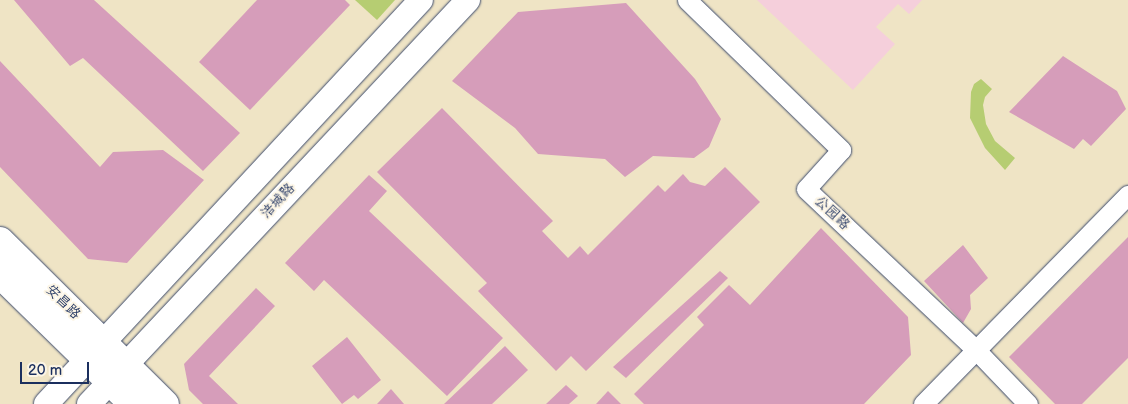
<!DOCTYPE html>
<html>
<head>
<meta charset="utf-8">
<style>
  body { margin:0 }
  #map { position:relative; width:1128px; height:404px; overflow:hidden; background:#efe4c5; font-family:"Balsamiq Sans","LXGW WenKai TC",sans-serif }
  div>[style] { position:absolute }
  .built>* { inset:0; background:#f5cfdb }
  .green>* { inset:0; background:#b6cd72 }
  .building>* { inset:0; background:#d69dba }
  .roads { filter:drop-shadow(0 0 1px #3b4a6d) drop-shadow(0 0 1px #3b4a6d) }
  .minor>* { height:19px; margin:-9.5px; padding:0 9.5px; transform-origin:9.5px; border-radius:9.5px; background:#fff }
  .tertiary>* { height:24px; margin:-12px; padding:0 12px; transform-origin:12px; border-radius:12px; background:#fff }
  .secondary>* { height:28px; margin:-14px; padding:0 14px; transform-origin:14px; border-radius:14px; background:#fff }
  span { translate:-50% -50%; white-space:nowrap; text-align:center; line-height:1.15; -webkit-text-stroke:4px #fcf5e5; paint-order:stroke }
  .street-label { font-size:14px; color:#1b2f5e }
  .scale { position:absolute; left:20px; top:362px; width:69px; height:22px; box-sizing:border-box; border:2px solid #1b2f5e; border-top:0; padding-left:6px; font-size:15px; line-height:18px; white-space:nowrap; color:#1b2f5e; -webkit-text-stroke:4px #fcf5e5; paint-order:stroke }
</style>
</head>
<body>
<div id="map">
  <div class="built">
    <i style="clip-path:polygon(757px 0,922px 0,909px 14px,898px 4px,876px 27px,895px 44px,853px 90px)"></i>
  </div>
  <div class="green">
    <i style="clip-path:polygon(355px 0,395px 0,377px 20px)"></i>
    <i style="clip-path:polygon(981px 79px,992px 89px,985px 97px,983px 105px,986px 124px,995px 141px,1015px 158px,1005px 170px,985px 148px,970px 118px,971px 92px,974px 84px)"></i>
  </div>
  <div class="building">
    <i style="clip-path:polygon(14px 0,94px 0,240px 133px,203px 171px,83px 58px,70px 66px)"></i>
    <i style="clip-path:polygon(257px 0,345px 0,350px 5px,250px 110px,199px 62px)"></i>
    <i style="clip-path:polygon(626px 3px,695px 79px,721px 119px,709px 147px,694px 158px,653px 156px,625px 177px,605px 159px,538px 154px,515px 128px,452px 81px,518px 12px)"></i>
    <i style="clip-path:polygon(1063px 56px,1117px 91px,1126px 109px,1091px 146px,1083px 139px,1074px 149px,1009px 112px)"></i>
    <i style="clip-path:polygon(0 61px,100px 167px,113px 152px,163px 150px,204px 180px,127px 263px,88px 259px,0 167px)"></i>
    <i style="clip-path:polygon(442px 108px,553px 221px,542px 231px,568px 258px,580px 246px,588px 255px,658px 185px,665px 192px,683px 174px,690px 182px,705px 186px,725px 167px,760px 202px,586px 371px,571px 356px,556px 371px,478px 291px,487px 283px,377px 172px)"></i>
    <i style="clip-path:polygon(369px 175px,387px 191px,369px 211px,503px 338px,447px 396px,324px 280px,314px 291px,285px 263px)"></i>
    <i style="clip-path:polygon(821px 228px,908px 317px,911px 355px,864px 404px,644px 404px,634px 394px,704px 325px,697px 317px,729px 285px,750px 305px)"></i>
    <i style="clip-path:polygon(1128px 237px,1128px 358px,1082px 404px,1055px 404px,1009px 357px)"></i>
    <i style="clip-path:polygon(963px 245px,988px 278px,970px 295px,971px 309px,963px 323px,924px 281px)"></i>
    <i style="clip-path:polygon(720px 271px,728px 278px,626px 378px,613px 367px)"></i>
    <i style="clip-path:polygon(256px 288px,275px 306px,209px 376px,238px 404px,203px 404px,189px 390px,184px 364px)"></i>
    <i style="clip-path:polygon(347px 337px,381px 380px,358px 399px,354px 395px,342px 404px,312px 366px)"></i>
    <i style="clip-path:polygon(505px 346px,528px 370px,492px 404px,444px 404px)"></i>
    <i style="clip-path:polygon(566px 385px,578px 396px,569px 404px,546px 404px)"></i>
    <i style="clip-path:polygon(391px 389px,404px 404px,377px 404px)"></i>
    <i style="clip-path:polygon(608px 391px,621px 404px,596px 404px)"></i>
  </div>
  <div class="roads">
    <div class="minor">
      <i style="left:687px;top:0;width:215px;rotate:44.2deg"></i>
      <i style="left:841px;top:150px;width:52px;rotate:131.9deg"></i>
      <i style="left:806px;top:189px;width:234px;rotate:43.4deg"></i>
      <i style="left:976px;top:350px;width:75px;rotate:46.1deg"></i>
      <i style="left:923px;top:404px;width:293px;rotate:-45.6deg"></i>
    </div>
    <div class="tertiary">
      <i style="left:46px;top:404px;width:551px;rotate:-47.13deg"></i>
      <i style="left:89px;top:404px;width:554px;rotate:-46.83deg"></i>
    </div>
    <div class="secondary">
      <i style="left:0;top:241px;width:232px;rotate:44.7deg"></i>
      <i style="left:0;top:274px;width:186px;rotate:44.3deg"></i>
    </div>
  </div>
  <div class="street-label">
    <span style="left:278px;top:201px;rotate:-47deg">涪城路</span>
    <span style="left:832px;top:213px;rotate:43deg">公园路</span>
    <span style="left:63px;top:302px;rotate:45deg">安昌路</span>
  </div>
  <div class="scale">20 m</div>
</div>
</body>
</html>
